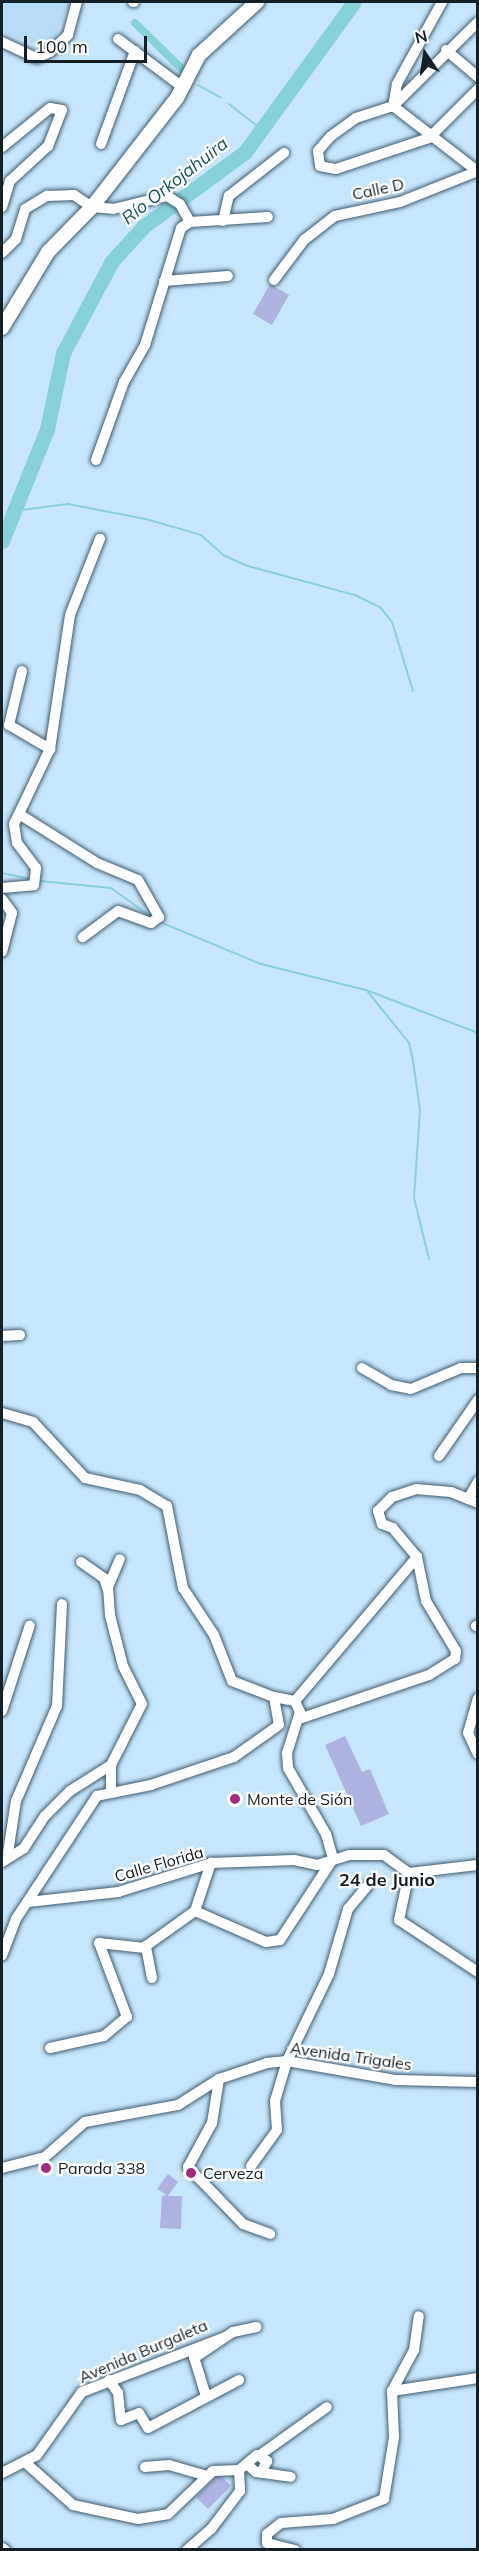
<!DOCTYPE html>
<html>
<head>
<meta charset="utf-8">
<style>
  body { margin:0 }
  #map { position:relative; width:479px; height:2551px; overflow:hidden; background:#c8e6fb; font-family:Mulish,sans-serif }
  div>[style] { position:absolute }
  .built>* { inset:0; background:#b8dcf7 }
  .green>* { inset:0; background:#afb3e1 }
  .stream>* { height:2px; margin:-1px; padding:0 1px; transform-origin:1px; border-radius:1px; background:#87d2d6 }
  .canal>* { height:8px; margin:-4px; padding:0 4px; transform-origin:4px; border-radius:4px; background:#87d2d6 }
  .river>* { height:15px; margin:-7.5px; padding:0 7.5px; transform-origin:7.5px; border-radius:7.5px; background:#87d2d6 }
  .roads { filter:drop-shadow(0 0 2px #425c6e) drop-shadow(0 0 2px #425c6e) }
  .minor>* { height:10px; margin:-5px; padding:0 5px; transform-origin:5px; border-radius:5px; background:#fff }
  .major>* { height:14px; margin:-7px; padding:0 7px; transform-origin:7px; border-radius:7px; background:#fff }
  .dots>* { width:16px; height:16px; translate:-50% -50%; box-sizing:border-box; border:3px solid #fff; border-radius:50% }
  span { translate:-50% -50%; white-space:nowrap; text-align:center; line-height:1.15; -webkit-text-stroke:4.5px #fff; paint-order:stroke }
  .street-label { font-size:16px; color:#141f26 }
  .poi-label { font-size:16px; color:#141f26 }
  .left { translate:0 -50%; text-align:left }
  .water-label { font-size:18px; color:#145558; font-style:italic }
  .neighbourhood-label { font-size:18px; color:#141f26; font-weight:700 }
  .frame { position:absolute; inset:0; border:3px solid #141f26; pointer-events:none }
  .north { position:absolute; left:395px; top:24px; width:60px; height:60px; -webkit-text-stroke:4px #fff; paint-order:stroke; rotate:347deg; font-size:16px; font-weight:700; line-height:24px; text-align:center; color:#141f26 }
  .north::after { content:''; display:block; margin:auto; width:21px; height:27px; background:#141f26; clip-path:polygon(50% 0,100% 100%,50% 72%,0 100%) }
  .scale { position:absolute; left:24px; top:36px; width:123px; height:27px; box-sizing:border-box; border:3px solid #141f26; border-top:0; padding-left:8px; font-size:18px; line-height:21px; white-space:nowrap; color:#141f26; -webkit-text-stroke:4px #fff; paint-order:stroke }
</style>
</head>
<body>
<div id="map">
  <div class="built">
    <i style="clip-path:polygon(2px 2px,70px 2px,49px 49px,2px 32px)"></i>
  </div>
  <div class="green">
    <i style="clip-path:polygon(270px 284px,289px 295px,272px 325px,253px 314px)"></i>
    <i style="clip-path:polygon(345px 1736px,362px 1772px,370px 1769px,389px 1814px,361px 1826px,325px 1745px)"></i>
    <i style="clip-path:polygon(168px 2174px,178px 2182px,168px 2196px,182px 2196px,181px 2229px,160px 2228px,162px 2196px,167px 2195px,157px 2189px)"></i>
    <i style="clip-path:polygon(219px 2474px,231px 2486px,208px 2509px,196px 2497px)"></i>
  </div>
  <div class="stream">
    <i style="left:198px;top:85px;width:26px;rotate:29deg"></i>
    <i style="left:229px;top:104px;width:39px;rotate:38deg"></i>
    <i style="left:14px;top:511px;width:54px;rotate:-7.4deg"></i>
    <i style="left:68px;top:504px;width:79px;rotate:10.9deg"></i>
    <i style="left:146px;top:519px;width:57px;rotate:16.2deg"></i>
    <i style="left:201px;top:535px;width:30px;rotate:42deg"></i>
    <i style="left:223px;top:555px;width:27px;rotate:24deg"></i>
    <i style="left:248px;top:566px;width:111px;rotate:15.2deg"></i>
    <i style="left:355px;top:595px;width:28px;rotate:26deg"></i>
    <i style="left:380px;top:607px;width:19px;rotate:51deg"></i>
    <i style="left:392px;top:622px;width:72px;rotate:73.1deg"></i>
    <i style="left:2px;top:873px;width:30px;rotate:12deg"></i>
    <i style="left:40px;top:881px;width:71px;rotate:5.6deg"></i>
    <i style="left:111px;top:888px;width:52px;rotate:35.5deg"></i>
    <i style="left:160px;top:922px;width:109px;rotate:22.6deg"></i>
    <i style="left:261px;top:964px;width:108px;rotate:13.9deg"></i>
    <i style="left:366px;top:990px;width:120px;rotate:21deg"></i>
    <i style="left:368px;top:992px;width:65px;rotate:51.2deg"></i>
    <i style="left:409px;top:1043px;width:18px;rotate:77deg"></i>
    <i style="left:413px;top:1061px;width:49px;rotate:81.9deg"></i>
    <i style="left:420px;top:1110px;width:88px;rotate:93.9deg"></i>
    <i style="left:414px;top:1198px;width:63px;rotate:76.2deg"></i>
  </div>
  <div class="canal">
    <i style="left:135px;top:23px;width:73px;rotate:44.4deg"></i>
  </div>
  <div class="river">
    <i style="left:2px;top:541px;width:121px;rotate:-68.1deg"></i>
    <i style="left:47px;top:429px;width:78px;rotate:-78.1deg"></i>
    <i style="left:63px;top:353px;width:104px;rotate:-62deg"></i>
    <i style="left:112px;top:261px;width:47px;rotate:-47.6deg"></i>
    <i style="left:144px;top:226px;width:125px;rotate:-36.2deg"></i>
    <i style="left:245px;top:152px;width:185px;rotate:-54deg"></i>
  </div>
  <div class="roads">
    <div class="minor">
      <i style="left:133px;top:2px;width:1px"></i>
      <i style="left:442px;top:2px;width:94px;rotate:118.8deg"></i>
      <i style="left:397px;top:84px;width:22px;rotate:100deg"></i>
      <i style="left:393px;top:106px;width:106px;rotate:37.7deg"></i>
      <i style="left:478px;top:22px;width:120px;rotate:135.3deg"></i>
      <i style="left:393px;top:106px;width:39px;rotate:162deg"></i>
      <i style="left:356px;top:118px;width:32px;rotate:144deg"></i>
      <i style="left:330px;top:137px;width:18px;rotate:131deg"></i>
      <i style="left:318px;top:151px;width:15px;rotate:82deg"></i>
      <i style="left:320px;top:166px;width:16px;rotate:11deg"></i>
      <i style="left:336px;top:169px;width:98px;rotate:-18.4deg"></i>
      <i style="left:429px;top:138px;width:69px;rotate:-45deg"></i>
      <i style="left:118px;top:39px;width:82px;rotate:36.6deg"></i>
      <i style="left:2px;top:42px;width:38px;rotate:25deg"></i>
      <i style="left:37px;top:58px;width:14px;rotate:-25deg"></i>
      <i style="left:50px;top:52px;width:25px;rotate:-43deg"></i>
      <i style="left:68px;top:35px;width:34px;rotate:-75deg"></i>
      <i style="left:446px;top:50px;width:42px;rotate:40.2deg"></i>
      <i style="left:101px;top:144px;width:99px;rotate:-69.9deg"></i>
      <i style="left:2px;top:147px;width:62px;rotate:-39.1deg"></i>
      <i style="left:50px;top:108px;width:12px;rotate:9deg"></i>
      <i style="left:62px;top:110px;width:39px;rotate:111deg"></i>
      <i style="left:48px;top:146px;width:52px;rotate:137.4deg"></i>
      <i style="left:10px;top:181px;width:27px;rotate:107deg"></i>
      <i style="left:223px;top:221px;width:26px;rotate:-77deg"></i>
      <i style="left:229px;top:196px;width:70px;rotate:-38deg"></i>
      <i style="left:2px;top:253px;width:20px;rotate:-45deg"></i>
      <i style="left:16px;top:239px;width:31px;rotate:-73deg"></i>
      <i style="left:25px;top:209px;width:26px;rotate:-31deg"></i>
      <i style="left:47px;top:196px;width:27px;rotate:-2deg"></i>
      <i style="left:74px;top:195px;width:22px;rotate:34deg"></i>
      <i style="left:92px;top:207px;width:21px;rotate:5deg"></i>
      <i style="left:113px;top:209px;width:56px;rotate:-13.5deg"></i>
      <i style="left:167px;top:196px;width:15px;rotate:32deg"></i>
      <i style="left:180px;top:204px;width:21px;rotate:61deg"></i>
      <i style="left:274px;top:280px;width:50px;rotate:-53.1deg"></i>
      <i style="left:304px;top:240px;width:39px;rotate:-38deg"></i>
      <i style="left:335px;top:216px;width:66px;rotate:-12.2deg"></i>
      <i style="left:400px;top:202px;width:84px;rotate:-21.7deg"></i>
      <i style="left:164px;top:281px;width:64px;rotate:-4.5deg"></i>
      <i style="left:96px;top:460px;width:83px;rotate:-70.3deg"></i>
      <i style="left:124px;top:382px;width:43px;rotate:-60.4deg"></i>
      <i style="left:145px;top:345px;width:122px;rotate:-72.9deg"></i>
      <i style="left:181px;top:228px;width:11px;rotate:-34deg"></i>
      <i style="left:190px;top:222px;width:78px;rotate:-3.7deg"></i>
      <i style="left:22px;top:671px;width:56px;rotate:103.5deg"></i>
      <i style="left:9px;top:725px;width:48px;rotate:30.3deg"></i>
      <i style="left:19px;top:814px;width:92px;rotate:32.1deg"></i>
      <i style="left:97px;top:863px;width:44px;rotate:22.5deg"></i>
      <i style="left:138px;top:880px;width:43px;rotate:60.4deg"></i>
      <i style="left:159px;top:917px;width:10px;rotate:143deg"></i>
      <i style="left:151px;top:923px;width:35px;rotate:-160deg"></i>
      <i style="left:118px;top:911px;width:44px;rotate:143.4deg"></i>
      <i style="left:2px;top:888px;width:32px;rotate:-5deg"></i>
      <i style="left:34px;top:885px;width:17px;rotate:-83deg"></i>
      <i style="left:36px;top:868px;width:31px;rotate:-127deg"></i>
      <i style="left:17px;top:843px;width:19px;rotate:-99deg"></i>
      <i style="left:14px;top:824px;width:83px;rotate:-64.4deg"></i>
      <i style="left:50px;top:749px;width:135px;rotate:-81.5deg"></i>
      <i style="left:70px;top:615px;width:82px;rotate:-68.5deg"></i>
      <i style="left:2px;top:899px;width:17px;rotate:54deg"></i>
      <i style="left:12px;top:913px;width:40px;rotate:104.4deg"></i>
      <i style="left:2px;top:1336px;width:18px;rotate:-3deg"></i>
      <i style="left:362px;top:1368px;width:34px;rotate:30deg"></i>
      <i style="left:391px;top:1385px;width:20px;rotate:11deg"></i>
      <i style="left:411px;top:1389px;width:54px;rotate:-22.8deg"></i>
      <i style="left:461px;top:1368px;width:17px"></i>
      <i style="left:2px;top:1413px;width:32px;rotate:16deg"></i>
      <i style="left:33px;top:1422px;width:76px;rotate:47.1deg"></i>
      <i style="left:85px;top:1478px;width:56px;rotate:12.3deg"></i>
      <i style="left:140px;top:1490px;width:31px;rotate:31deg"></i>
      <i style="left:167px;top:1506px;width:84px;rotate:79deg"></i>
      <i style="left:183px;top:1588px;width:56px;rotate:56.6deg"></i>
      <i style="left:214px;top:1635px;width:49px;rotate:68.6deg"></i>
      <i style="left:232px;top:1681px;width:45px;rotate:20.9deg"></i>
      <i style="left:274px;top:1697px;width:28px;rotate:80deg"></i>
      <i style="left:279px;top:1725px;width:55px;rotate:144.6deg"></i>
      <i style="left:234px;top:1757px;width:88px;rotate:161.4deg"></i>
      <i style="left:151px;top:1785px;width:55px;rotate:168.5deg"></i>
      <i style="left:97px;top:1796px;width:147px;rotate:123.4deg"></i>
      <i style="left:16px;top:1919px;width:39px;rotate:111deg"></i>
      <i style="left:439px;top:1456px;width:68px;rotate:-55.1deg"></i>
      <i style="left:468px;top:1499px;width:20px;rotate:-60deg"></i>
      <i style="left:81px;top:1562px;width:28px;rotate:35deg"></i>
      <i style="left:104px;top:1578px;width:13px;rotate:72deg"></i>
      <i style="left:476px;top:1626px;width:2px;rotate:-27deg"></i>
      <i style="left:274px;top:1697px;width:21px;rotate:11deg"></i>
      <i style="left:295px;top:1701px;width:12px;rotate:66deg"></i>
      <i style="left:300px;top:1712px;width:43px;rotate:107.6deg"></i>
      <i style="left:287px;top:1753px;width:15px;rotate:86deg"></i>
      <i style="left:288px;top:1768px;width:76px;rotate:60.1deg"></i>
      <i style="left:326px;top:1834px;width:26px;rotate:74deg"></i>
      <i style="left:478px;top:1698px;width:36px;rotate:106deg"></i>
      <i style="left:468px;top:1733px;width:23px;rotate:65deg"></i>
      <i style="left:295px;top:1701px;width:189px;rotate:-49.7deg"></i>
      <i style="left:2px;top:1711px;width:90px;rotate:-72deg"></i>
      <i style="left:302px;top:1718px;width:134px;rotate:-18.7deg"></i>
      <i style="left:429px;top:1675px;width:31px;rotate:-32deg"></i>
      <i style="left:455px;top:1659px;width:8px;rotate:-83deg"></i>
      <i style="left:456px;top:1651px;width:58px;rotate:-121deg"></i>
      <i style="left:426px;top:1601px;width:45px;rotate:-101.6deg"></i>
      <i style="left:417px;top:1557px;width:38px;rotate:-130deg"></i>
      <i style="left:393px;top:1528px;width:12px;rotate:-160deg"></i>
      <i style="left:382px;top:1524px;width:14px;rotate:-107deg"></i>
      <i style="left:378px;top:1511px;width:20px;rotate:-45deg"></i>
      <i style="left:392px;top:1497px;width:25px;rotate:-18deg"></i>
      <i style="left:416px;top:1489px;width:35px;rotate:5deg"></i>
      <i style="left:451px;top:1492px;width:29px;rotate:22deg"></i>
      <i style="left:111px;top:1791px;width:26px;rotate:-90deg"></i>
      <i style="left:111px;top:1765px;width:68px;rotate:-63.1deg"></i>
      <i style="left:142px;top:1704px;width:42px;rotate:-116.6deg"></i>
      <i style="left:123px;top:1666px;width:53px;rotate:-104.3deg"></i>
      <i style="left:110px;top:1615px;width:28px;rotate:-94deg"></i>
      <i style="left:108px;top:1587px;width:30px;rotate:-67deg"></i>
      <i style="left:8px;top:1853px;width:53px;rotate:-81.3deg"></i>
      <i style="left:16px;top:1801px;width:103px;rotate:-66.7deg"></i>
      <i style="left:57px;top:1706px;width:102px;rotate:-87.2deg"></i>
      <i style="left:2px;top:1862px;width:26px;rotate:-32deg"></i>
      <i style="left:24px;top:1848px;width:38px;rotate:-57deg"></i>
      <i style="left:45px;top:1816px;width:35px;rotate:-45deg"></i>
      <i style="left:70px;top:1791px;width:49px;rotate:-32.4deg"></i>
      <i style="left:409px;top:1873px;width:69px;rotate:-6.6deg"></i>
      <i style="left:28px;top:1902px;width:91px;rotate:-6.3deg"></i>
      <i style="left:118px;top:1892px;width:97px;rotate:-17.3deg"></i>
      <i style="left:211px;top:1863px;width:83px;rotate:-2.1deg"></i>
      <i style="left:294px;top:1860px;width:24px;rotate:12deg"></i>
      <i style="left:317px;top:1865px;width:34px;rotate:-17deg"></i>
      <i style="left:350px;top:1855px;width:34px"></i>
      <i style="left:384px;top:1855px;width:31px;rotate:36deg"></i>
      <i style="left:409px;top:1873px;width:48px;rotate:102deg"></i>
      <i style="left:399px;top:1920px;width:95px;rotate:33.4deg"></i>
      <i style="left:195px;top:1911px;width:51px;rotate:-71.6deg"></i>
      <i style="left:152px;top:1978px;width:33px;rotate:-101deg"></i>
      <i style="left:146px;top:1946px;width:60px;rotate:-35.5deg"></i>
      <i style="left:195px;top:1911px;width:77px;rotate:23.6deg"></i>
      <i style="left:266px;top:1942px;width:14px;rotate:-8deg"></i>
      <i style="left:280px;top:1940px;width:97px;rotate:-56.8deg"></i>
      <i style="left:50px;top:2048px;width:55px;rotate:-12.5deg"></i>
      <i style="left:104px;top:2036px;width:30px;rotate:-40deg"></i>
      <i style="left:127px;top:2017px;width:79px;rotate:-110.7deg"></i>
      <i style="left:99px;top:1943px;width:46px;rotate:6.2deg"></i>
      <i style="left:219px;top:2079px;width:45px;rotate:99deg"></i>
      <i style="left:212px;top:2123px;width:50px;rotate:118.6deg"></i>
      <i style="left:188px;top:2167px;width:79px;rotate:46deg"></i>
      <i style="left:243px;top:2224px;width:29px;rotate:20deg"></i>
      <i style="left:251px;top:2166px;width:44px;rotate:-54.2deg"></i>
      <i style="left:277px;top:2130px;width:29px;rotate:-94deg"></i>
      <i style="left:275px;top:2101px;width:42px;rotate:-73.3deg"></i>
      <i style="left:287px;top:2061px;width:97px;rotate:-64.2deg"></i>
      <i style="left:329px;top:1974px;width:68px;rotate:-73.7deg"></i>
      <i style="left:348px;top:1909px;width:31px;rotate:-50deg"></i>
      <i style="left:2px;top:2168px;width:44px;rotate:-14.3deg"></i>
      <i style="left:45px;top:2157px;width:53px;rotate:-41.2deg"></i>
      <i style="left:85px;top:2122px;width:95px;rotate:-10.4deg"></i>
      <i style="left:178px;top:2105px;width:49px;rotate:-32.4deg"></i>
      <i style="left:219px;top:2079px;width:51px;rotate:-18.4deg"></i>
      <i style="left:267px;top:2063px;width:20px;rotate:-6deg"></i>
      <i style="left:287px;top:2061px;width:111px;rotate:9.9deg"></i>
      <i style="left:396px;top:2080px;width:82px;rotate:1.4deg"></i>
      <i style="left:109px;top:2380px;width:16px;rotate:55deg"></i>
      <i style="left:118px;top:2393px;width:27px;rotate:84deg"></i>
      <i style="left:121px;top:2420px;width:19px;rotate:-21deg"></i>
      <i style="left:139px;top:2413px;width:17px;rotate:59deg"></i>
      <i style="left:148px;top:2428px;width:103px;rotate:-27.8deg"></i>
      <i style="left:392px;top:2391px;width:87px;rotate:-8.6deg"></i>
      <i style="left:205px;top:2393px;width:37px;rotate:-107deg"></i>
      <i style="left:194px;top:2358px;width:47px;rotate:-33.7deg"></i>
      <i style="left:233px;top:2332px;width:24px;rotate:-12deg"></i>
      <i style="left:260px;top:2455px;width:82px;rotate:-35.6deg"></i>
      <i style="left:27px;top:2464px;width:62px;rotate:41.7deg"></i>
      <i style="left:73px;top:2505px;width:66px;rotate:12.2deg"></i>
      <i style="left:138px;top:2519px;width:30px;rotate:-9deg"></i>
      <i style="left:168px;top:2514px;width:62px;rotate:-43.7deg"></i>
      <i style="left:213px;top:2471px;width:26px;rotate:-2deg"></i>
      <i style="left:239px;top:2470px;width:21px;rotate:87deg"></i>
      <i style="left:240px;top:2491px;width:48px;rotate:127.3deg"></i>
      <i style="left:211px;top:2529px;width:32px;rotate:139deg"></i>
      <i style="left:249px;top:2466px;width:9px;rotate:41deg"></i>
      <i style="left:256px;top:2472px;width:35px;rotate:8deg"></i>
      <i style="left:145px;top:2467px;width:24px;rotate:-5deg"></i>
      <i style="left:169px;top:2465px;width:37px;rotate:16deg"></i>
      <i style="left:239px;top:2470px;width:23px;rotate:-40deg"></i>
      <i style="left:257px;top:2455px;width:12px;rotate:31deg"></i>
      <i style="left:267px;top:2461px;width:11px;rotate:117deg"></i>
      <i style="left:2px;top:2473px;width:39px;rotate:-27deg"></i>
      <i style="left:37px;top:2455px;width:77px;rotate:-54.5deg"></i>
      <i style="left:82px;top:2392px;width:153px;rotate:-21deg"></i>
      <i style="left:2px;top:2548px;width:4px;rotate:34deg"></i>
      <i style="left:295px;top:2550px;width:29px;rotate:-166deg"></i>
      <i style="left:267px;top:2543px;width:9px;rotate:-90deg"></i>
      <i style="left:267px;top:2534px;width:18px;rotate:-38deg"></i>
      <i style="left:281px;top:2523px;width:52px;rotate:-4.4deg"></i>
      <i style="left:333px;top:2519px;width:55px;rotate:-21.4deg"></i>
      <i style="left:384px;top:2499px;width:63px;rotate:-80.8deg"></i>
      <i style="left:394px;top:2437px;width:46px;rotate:-92.5deg"></i>
      <i style="left:392px;top:2391px;width:47px;rotate:-61.8deg"></i>
      <i style="left:414px;top:2350px;width:34px;rotate:-82deg"></i>
    </div>
    <div class="major">
      <i style="left:2px;top:328px;width:89px;rotate:-58.8deg"></i>
      <i style="left:48px;top:252px;width:63px;rotate:-45.6deg"></i>
      <i style="left:92px;top:207px;width:138px;rotate:-52.1deg"></i>
      <i style="left:177px;top:98px;width:48px;rotate:-62.9deg"></i>
      <i style="left:199px;top:55px;width:79px;rotate:-42.4deg"></i>
    </div>
  </div>
  <div class="dots">
    <i style="left:235px;top:1799px;background:#a32b82"></i>
    <i style="left:46px;top:2168px;background:#a32b82"></i>
    <i style="left:191px;top:2173px;background:#a32b82"></i>
  </div>
  <div class="street-label">
    <span style="left:378px;top:189px;rotate:-12deg">Calle D</span>
    <span style="left:159px;top:1864px;rotate:-16deg">Calle Florida</span>
    <span style="left:351px;top:2056px;rotate:8deg">Avenida Trigales</span>
    <span style="left:143px;top:2351px;rotate:-23deg">Avenida Burgaleta</span>
  </div>
  <div class="poi-label">
    <span class="left" style="left:247px;top:1799px">Monte de Sión</span>
    <span class="left" style="left:58px;top:2168px">Parada 338</span>
    <span class="left" style="left:203px;top:2173px">Cerveza</span>
  </div>
  <div class="water-label">
    <span style="left:175px;top:181px;rotate:-38deg">Río Orkojahuira</span>
  </div>
  <div class="neighbourhood-label">
    <span style="left:387px;top:1880px">24 de Junio</span>
  </div>
  <div class="frame"></div>
  <div class="north">N</div>
  <div class="scale">100 m</div>
</div>
</body>
</html>
